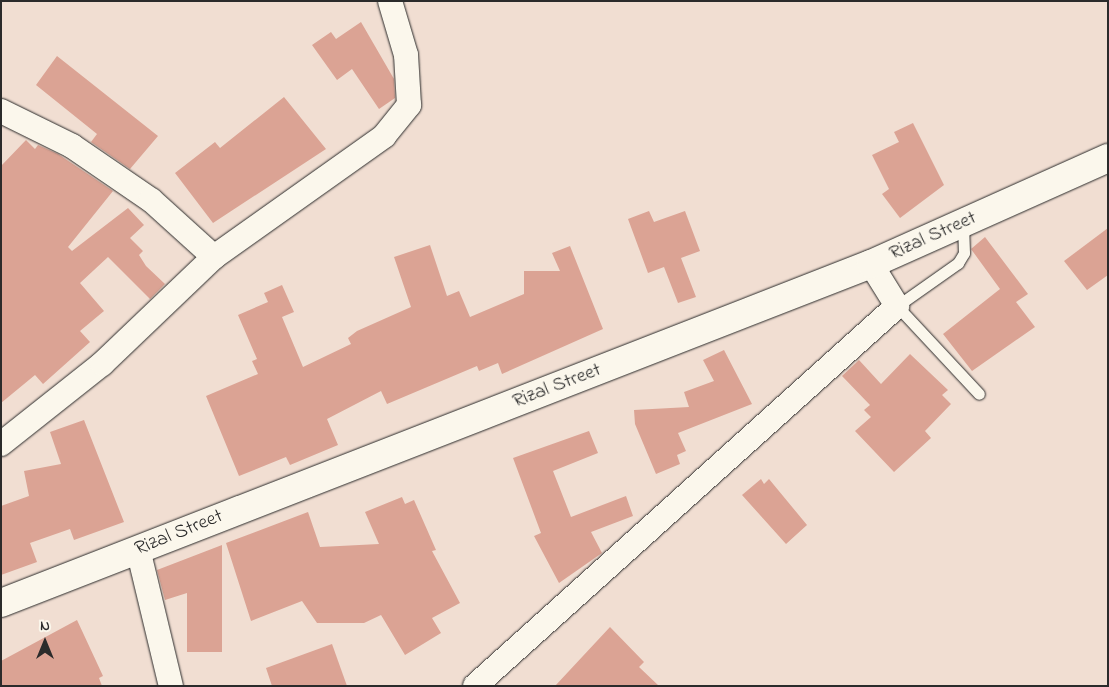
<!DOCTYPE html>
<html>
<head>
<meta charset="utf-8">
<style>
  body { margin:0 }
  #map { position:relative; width:1109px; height:687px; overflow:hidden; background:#f1ded2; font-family:"Indie Flower",sans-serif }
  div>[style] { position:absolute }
  .building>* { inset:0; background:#dba394 }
  .roads { filter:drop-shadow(0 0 1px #2b2b2b) drop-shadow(0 0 1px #2b2b2b) }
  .service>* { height:11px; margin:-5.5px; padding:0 5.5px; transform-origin:5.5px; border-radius:5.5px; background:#fbf7ec }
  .minor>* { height:24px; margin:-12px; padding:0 12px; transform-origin:12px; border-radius:12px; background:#fbf7ec }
  .tertiary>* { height:28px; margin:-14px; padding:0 14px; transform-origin:14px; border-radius:14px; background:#fbf7ec }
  span { translate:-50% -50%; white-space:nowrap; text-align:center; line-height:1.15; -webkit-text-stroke:4px #fbf7ec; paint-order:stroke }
  .street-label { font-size:20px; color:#2b2b2b }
  .frame { position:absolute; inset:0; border:2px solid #2b2b2b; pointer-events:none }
  .north { position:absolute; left:20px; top:617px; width:50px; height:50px; -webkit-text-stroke:4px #fbf7ec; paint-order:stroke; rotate:0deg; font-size:14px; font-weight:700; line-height:20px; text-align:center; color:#2b2b2b }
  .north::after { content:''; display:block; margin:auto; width:18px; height:22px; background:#2b2b2b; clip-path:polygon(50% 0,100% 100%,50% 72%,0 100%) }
</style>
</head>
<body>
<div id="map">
  <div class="building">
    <i style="clip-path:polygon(361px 22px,394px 79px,395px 98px,379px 109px,352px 69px,337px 80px,312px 45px,331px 32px,336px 39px)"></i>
    <i style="clip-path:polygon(57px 56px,158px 136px,130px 169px,91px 142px,97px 134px,36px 85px)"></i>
    <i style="clip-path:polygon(284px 97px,326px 149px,213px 223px,175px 173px,215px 142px,220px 148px)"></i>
    <i style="clip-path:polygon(913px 123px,944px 185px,900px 218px,882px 194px,889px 189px,872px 155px,899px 142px,894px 132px)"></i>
    <i style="clip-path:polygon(26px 140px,35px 149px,38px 145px,58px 154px,113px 191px,68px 247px,72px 251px,128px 208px,144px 225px,130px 238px,143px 251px,139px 255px,146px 266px,165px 284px,150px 299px,108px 257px,80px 283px,104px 311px,80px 331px,90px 342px,43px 384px,35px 375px,1px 403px,1px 166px)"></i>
    <i style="clip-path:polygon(649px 211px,654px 222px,685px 211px,700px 251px,681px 258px,696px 297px,678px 303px,664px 267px,648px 273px,628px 219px)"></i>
    <i style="clip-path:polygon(1108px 228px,1108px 275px,1087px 290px,1064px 261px)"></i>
    <i style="clip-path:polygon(985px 237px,1028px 294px,1016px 302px,1035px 327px,972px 371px,943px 334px,1000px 289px,971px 249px)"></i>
    <i style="clip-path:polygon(430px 245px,447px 296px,459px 291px,470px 317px,524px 294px,524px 271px,560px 271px,552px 253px,570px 246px,603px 329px,502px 374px,498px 363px,479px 371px,477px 366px,387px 404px,381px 391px,327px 419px,338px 445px,290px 465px,286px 457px,239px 476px,206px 396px,258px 374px,252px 361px,257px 359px,238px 315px,268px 302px,264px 293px,282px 285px,294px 312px,282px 317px,303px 367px,351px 344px,348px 338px,357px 331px,411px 307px,394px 257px)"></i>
    <i style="clip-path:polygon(724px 350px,752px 404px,678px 433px,686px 451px,677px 455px,680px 464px,656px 474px,635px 424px,634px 410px,689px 407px,684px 392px,714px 381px,703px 360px)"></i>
    <i style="clip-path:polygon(910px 354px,948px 390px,942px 395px,951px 404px,925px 431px,931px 438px,894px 472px,855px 431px,871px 417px,864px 410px,870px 405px,842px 376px,859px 360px,881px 384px)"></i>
    <i style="clip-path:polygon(84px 420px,124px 522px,74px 540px,70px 529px,30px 543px,37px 562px,1px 575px,1px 506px,29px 496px,24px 471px,61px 464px,50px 432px)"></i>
    <i style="clip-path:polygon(589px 431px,598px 453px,553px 471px,571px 517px,626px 496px,633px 516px,591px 532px,602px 553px,559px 583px,534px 536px,541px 533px,513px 458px)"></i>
    <i style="clip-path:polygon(761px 479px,764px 484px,769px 479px,807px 525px,786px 544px,742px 495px)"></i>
    <i style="clip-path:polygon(402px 497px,405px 504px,414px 500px,436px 550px,432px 551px,460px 603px,432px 618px,441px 633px,405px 655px,381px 615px,364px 623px,317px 623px,302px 601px,251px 621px,226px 543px,308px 512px,320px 547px,379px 544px,365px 512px)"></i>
    <i style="clip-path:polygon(222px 545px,222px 652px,187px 652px,187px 593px,165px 600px,157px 570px)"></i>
    <i style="clip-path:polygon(77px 620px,103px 676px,99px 678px,102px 686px,1px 686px,1px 661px)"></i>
    <i style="clip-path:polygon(610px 627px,644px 662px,639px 667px,659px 686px,555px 686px)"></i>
    <i style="clip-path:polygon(332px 644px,347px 686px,272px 686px,266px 668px)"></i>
  </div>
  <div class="roads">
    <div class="service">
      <i style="left:963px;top:224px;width:29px;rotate:88deg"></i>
      <i style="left:964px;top:253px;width:12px;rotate:121deg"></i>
      <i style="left:958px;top:263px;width:75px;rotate:144.8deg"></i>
      <i style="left:897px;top:306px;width:120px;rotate:47deg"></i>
    </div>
    <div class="minor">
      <i style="left:1px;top:111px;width:79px;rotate:26.2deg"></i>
      <i style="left:72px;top:146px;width:96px;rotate:34.4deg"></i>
      <i style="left:151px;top:200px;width:85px;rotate:42.1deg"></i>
      <i style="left:1px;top:444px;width:129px;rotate:-38.4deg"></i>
      <i style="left:102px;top:364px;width:155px;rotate:-43.7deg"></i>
      <i style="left:214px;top:257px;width:209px;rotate:-35.4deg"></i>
      <i style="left:384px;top:136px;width:40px;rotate:-51deg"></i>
      <i style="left:409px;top:105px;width:50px;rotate:-93.4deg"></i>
      <i style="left:406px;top:55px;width:56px;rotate:-106.5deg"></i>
      <i style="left:138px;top:549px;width:141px;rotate:76.5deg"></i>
      <i style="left:475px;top:686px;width:568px;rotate:-42deg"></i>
      <i style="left:897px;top:306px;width:49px;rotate:-121.8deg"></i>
    </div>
    <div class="tertiary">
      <i style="left:1px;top:603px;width:934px;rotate:-21.29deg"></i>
      <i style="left:871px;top:264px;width:260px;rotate:-24.1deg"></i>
    </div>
  </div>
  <div class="street-label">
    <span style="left:933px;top:236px;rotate:-24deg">Rizal Street</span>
    <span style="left:557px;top:386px;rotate:-21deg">Rizal Street</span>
    <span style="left:179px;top:533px;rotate:-22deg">Rizal Street</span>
  </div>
  <div class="frame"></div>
  <div class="north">N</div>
</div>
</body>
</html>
